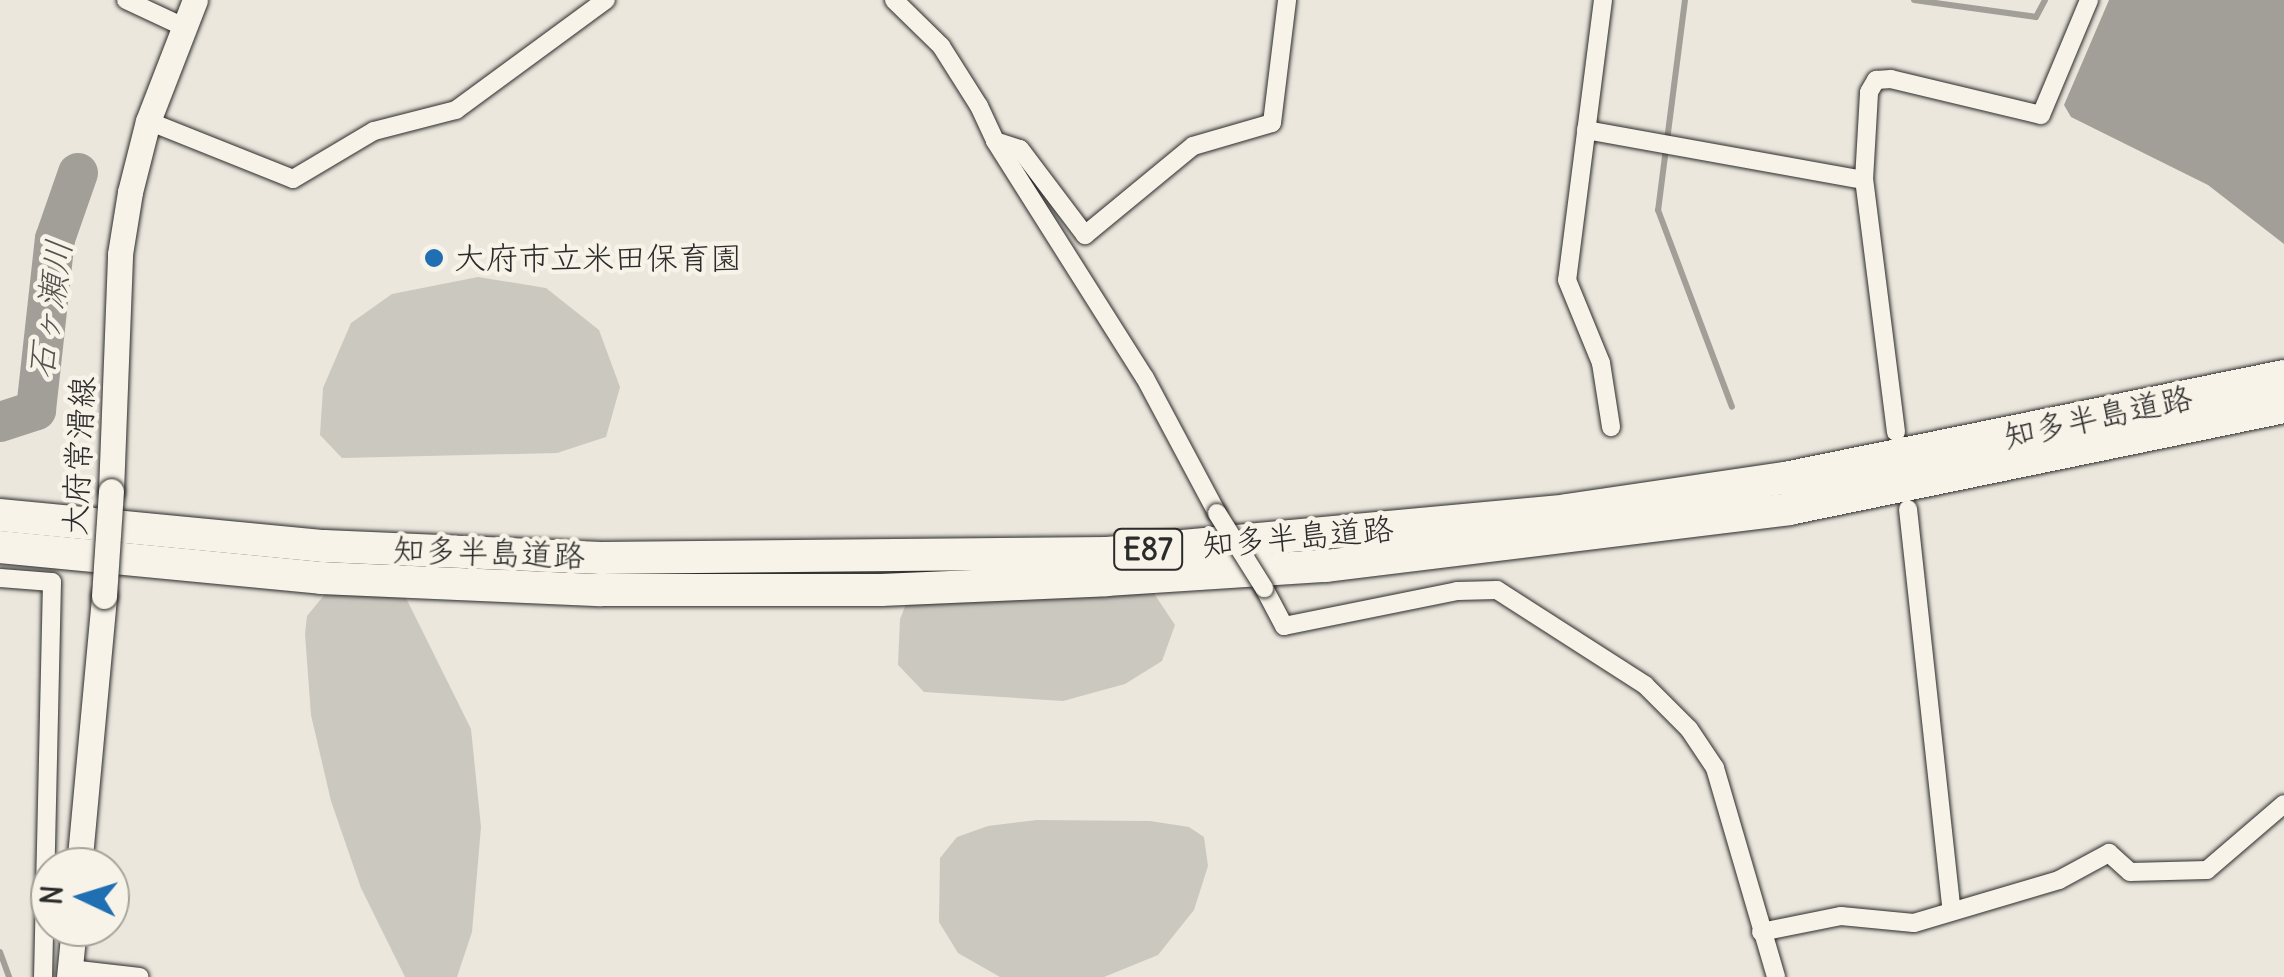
<!DOCTYPE html>
<html>
<head>
<meta charset="utf-8">
<style>
  body { margin:0 }
  #map { position:relative; width:2284px; height:977px; overflow:hidden; background:#ebe7dd; font-family:Delius,"Klee One",sans-serif }
  div>[style] { position:absolute }
  .green>* { inset:0; background:#cbc8bf }
  .water>* { inset:0; background:#a29f98 }
  .stream>* { height:6px; margin:-3px; padding:0 3px; transform-origin:3px; border-radius:3px; background:#a29f98 }
  .river>* { height:40px; margin:-20px; padding:0 20px; transform-origin:20px; border-radius:20px; background:#a29f98 }
  .roads { filter:drop-shadow(0 0 2px #2b2b2b) drop-shadow(0 0 2px #2b2b2b) }
  .minor>* { height:18px; margin:-9px; padding:0 9px; transform-origin:9px; border-radius:9px; background:#f7f3e8 }
  .secondary>* { height:25px; margin:-12.5px; padding:0 12.5px; transform-origin:12.5px; border-radius:12.5px; background:#f7f3e8 }
  .motorway>* { height:32px; margin:-16px; padding:0 16px; transform-origin:16px; border-radius:16px; background:#f7f3e8 }
  .bridges { filter:drop-shadow(0 0 2px #2b2b2b) drop-shadow(0 0 2px #2b2b2b) }
  .minor-bridge>* { height:18px; margin:-9px; padding:0 9px; transform-origin:9px; border-radius:9px; background:#f7f3e8 }
  .secondary-bridge>* { height:25px; margin:-12.5px; padding:0 12.5px; transform-origin:12.5px; border-radius:12.5px; background:#f7f3e8 }
  .dots>* { width:28px; height:28px; translate:-50% -50%; box-sizing:border-box; border:5px solid #f7f3e8; border-radius:50% }
  span { translate:-50% -50%; white-space:nowrap; text-align:center; line-height:1.15; -webkit-text-stroke:9px #f7f3e8; paint-order:stroke }
  .shield-label span { padding:2px 8px; background:#f7f3e8; border:2px solid; border-radius:8px; -webkit-text-stroke-width:0 }
  .shield-label { font-size:30px; color:#2b2b2b; font-weight:700 }
  .poi-label { font-size:32px; color:#2b2b2b }
  .left { translate:0 -50%; text-align:left }
  .street-label { font-size:32px; color:#2b2b2b }
  .water-label { font-size:35px; color:#555451; font-style:italic }
  .north { position:absolute; left:30px; top:847px; width:100px; height:100px; box-sizing:border-box; background:#f7f3e8; border:2px solid #a5a39c; border-radius:50%; rotate:274deg; font-size:28px; font-weight:700; line-height:40px; text-align:center; color:#2b2b2b }
  .north::after { content:''; display:block; margin:auto; width:35px; height:45px; background:#1f6fb2; clip-path:polygon(50% 0,100% 100%,50% 72%,0 100%) }
</style>
</head>
<body>
<div id="map">
  <div class="green">
    <i style="clip-path:polygon(478px 277px,546px 288px,599px 330px,620px 387px,606px 437px,557px 453px,342px 458px,320px 435px,323px 388px,351px 323px,392px 294px)"></i>
    <i style="clip-path:polygon(928px 549px,1149px 586px,1175px 625px,1162px 661px,1125px 684px,1063px 701px,924px 692px,898px 665px,900px 619px)"></i>
    <i style="clip-path:polygon(334px 583px,405px 596px,471px 729px,481px 827px,472px 932px,457px 977px,405px 977px,361px 888px,331px 801px,311px 715px,305px 634px,307px 616px)"></i>
    <i style="clip-path:polygon(1037px 820px,1150px 821px,1189px 827px,1204px 837px,1208px 866px,1194px 910px,1158px 955px,1104px 977px,1000px 977px,958px 953px,939px 922px,940px 858px,957px 837px,988px 826px)"></i>
  </div>
  <div class="water">
    <i style="clip-path:polygon(2109px 0,2284px 0,2284px 244px,2208px 185px,2071px 117px,2064px 105px)"></i>
  </div>
  <div class="stream">
    <i style="left:1685px;top:0;width:212px;rotate:97.3deg"></i>
    <i style="left:1658px;top:210px;width:210px;rotate:69.4deg"></i>
    <i style="left:1914px;top:0;width:123px;rotate:7.9deg"></i>
    <i style="left:2036px;top:17px;width:19px;rotate:-62deg"></i>
    <i style="left:0;top:952px;width:27px;rotate:70deg"></i>
  </div>
  <div class="river">
    <i style="left:0;top:422px;width:38px;rotate:-18deg"></i>
    <i style="left:36px;top:410px;width:172px;rotate:-83.7deg"></i>
    <i style="left:55px;top:239px;width:70px;rotate:-70.8deg"></i>
  </div>
  <div class="roads">
    <div class="minor">
      <i style="left:126px;top:0;width:64px;rotate:25deg"></i>
      <i style="left:894px;top:0;width:66px;rotate:44.4deg"></i>
      <i style="left:941px;top:46px;width:71px;rotate:57.7deg"></i>
      <i style="left:979px;top:106px;width:38px;rotate:65deg"></i>
      <i style="left:995px;top:141px;width:280px;rotate:57.7deg"></i>
      <i style="left:1145px;top:378px;width:153px;rotate:61.9deg"></i>
      <i style="left:1603px;top:0;width:282px;rotate:97.3deg"></i>
      <i style="left:1567px;top:280px;width:90px;rotate:67.7deg"></i>
      <i style="left:1601px;top:363px;width:65px;rotate:81.1deg"></i>
      <i style="left:148px;top:121px;width:156px;rotate:21.8deg"></i>
      <i style="left:293px;top:179px;width:94px;rotate:-30.7deg"></i>
      <i style="left:374px;top:131px;width:85px;rotate:-14.4deg"></i>
      <i style="left:456px;top:110px;width:186px;rotate:-36.3deg"></i>
      <i style="left:1586px;top:130px;width:282px;rotate:10.2deg"></i>
      <i style="left:995px;top:141px;width:26px;rotate:18deg"></i>
      <i style="left:1020px;top:149px;width:108px;rotate:52.9deg"></i>
      <i style="left:1085px;top:235px;width:140px;rotate:-39.5deg"></i>
      <i style="left:1193px;top:146px;width:82px;rotate:-16.2deg"></i>
      <i style="left:1272px;top:123px;width:124px;rotate:-83deg"></i>
      <i style="left:1896px;top:432px;width:254px;rotate:-97.2deg"></i>
      <i style="left:1864px;top:180px;width:88px;rotate:-86.7deg"></i>
      <i style="left:1869px;top:92px;width:14px;rotate:-60deg"></i>
      <i style="left:1876px;top:80px;width:15px;rotate:-4deg"></i>
      <i style="left:1891px;top:79px;width:154px;rotate:13.5deg"></i>
      <i style="left:2041px;top:115px;width:125px;rotate:-67.3deg"></i>
      <i style="left:1908px;top:509px;width:401px;rotate:83.8deg"></i>
      <i style="left:0;top:578px;width:52px;rotate:4.4deg"></i>
      <i style="left:52px;top:582px;width:395px;rotate:91.3deg"></i>
      <i style="left:1264px;top:588px;width:43px;rotate:62.2deg"></i>
      <i style="left:1284px;top:626px;width:177px;rotate:-11.4deg"></i>
      <i style="left:1457px;top:591px;width:40px;rotate:-1.4deg"></i>
      <i style="left:1497px;top:590px;width:176px;rotate:32.7deg"></i>
      <i style="left:1645px;top:685px;width:62px;rotate:45deg"></i>
      <i style="left:1689px;top:729px;width:47px;rotate:56.3deg"></i>
      <i style="left:1715px;top:768px;width:218px;rotate:73.7deg"></i>
      <i style="left:1761px;top:932px;width:82px;rotate:-11.3deg"></i>
      <i style="left:1841px;top:916px;width:73px;rotate:5.5deg"></i>
      <i style="left:1914px;top:923px;width:151px;rotate:-16.5deg"></i>
      <i style="left:2059px;top:880px;width:57px;rotate:-28.4deg"></i>
      <i style="left:2109px;top:853px;width:28px;rotate:42deg"></i>
      <i style="left:2130px;top:872px;width:77px;rotate:-1.5deg"></i>
      <i style="left:2207px;top:870px;width:101px;rotate:-40.6deg"></i>
      <i style="left:70px;top:969px;width:70px;rotate:6.5deg"></i>
    </div>
    <div class="secondary">
      <i style="left:111px;top:491px;width:237px;rotate:-87.8deg"></i>
      <i style="left:120px;top:254px;width:63px;rotate:-80.8deg"></i>
      <i style="left:130px;top:192px;width:73px;rotate:-75.8deg"></i>
      <i style="left:148px;top:121px;width:130px;rotate:-68.8deg"></i>
      <i style="left:79px;top:867px;width:272px;rotate:-84.7deg"></i>
      <i style="left:69px;top:977px;width:50px;rotate:-84.3deg"></i>
    </div>
    <div class="motorway">
      <i style="left:0;top:515px;width:325px;rotate:5.5deg"></i>
      <i style="left:324px;top:546px;width:277px;rotate:2.5deg"></i>
      <i style="left:601px;top:558px;width:506px;rotate:-0.57deg"></i>
      <i style="left:1107px;top:553px;width:462px;rotate:-5.3deg"></i>
      <i style="left:1567px;top:510px;width:220px;rotate:-8.4deg"></i>
      <i style="left:1785px;top:478px;width:509px;rotate:-11.55deg"></i>
      <i style="left:0;top:547px;width:322px;rotate:5.5deg"></i>
      <i style="left:321px;top:578px;width:280px;rotate:2.5deg"></i>
      <i style="left:601px;top:590px;width:280px"></i>
      <i style="left:881px;top:590px;width:226px;rotate:-2.5deg"></i>
      <i style="left:1107px;top:580px;width:219px;rotate:-3.7deg"></i>
      <i style="left:1326px;top:566px;width:466px;rotate:-7deg"></i>
      <i style="left:1789px;top:509px;width:505px;rotate:-11.64deg"></i>
    </div>
  </div>
  <div class="bridges">
    <div class="minor-bridge">
      <i style="left:1217px;top:513px;width:89px;rotate:57.9deg"></i>
    </div>
    <div class="secondary-bridge">
      <i style="left:104px;top:596px;width:105px;rotate:-86.2deg"></i>
    </div>
  </div>
  <div class="dots">
    <i style="left:434px;top:258px;background:#1f6fb2"></i>
  </div>
  <div class="shield-label">
    <span style="left:1148px;top:549px">E87</span>
  </div>
  <div class="poi-label">
    <span class="left" style="left:454px;top:258px">大府市立米田保育園</span>
  </div>
  <div class="street-label">
    <span style="left:2098px;top:417px;rotate:-12deg">知多半島道路</span>
    <span style="left:79px;top:456px;rotate:-87deg">大府常滑線</span>
    <span style="left:1298px;top:537px;rotate:-5deg">知多半島道路</span>
    <span style="left:489px;top:553px;rotate:2deg">知多半島道路</span>
  </div>
  <div class="water-label">
    <span style="left:49px;top:309px;rotate:-82deg">石ヶ瀬川</span>
  </div>
  <div class="north">N</div>
</div>
</body>
</html>
